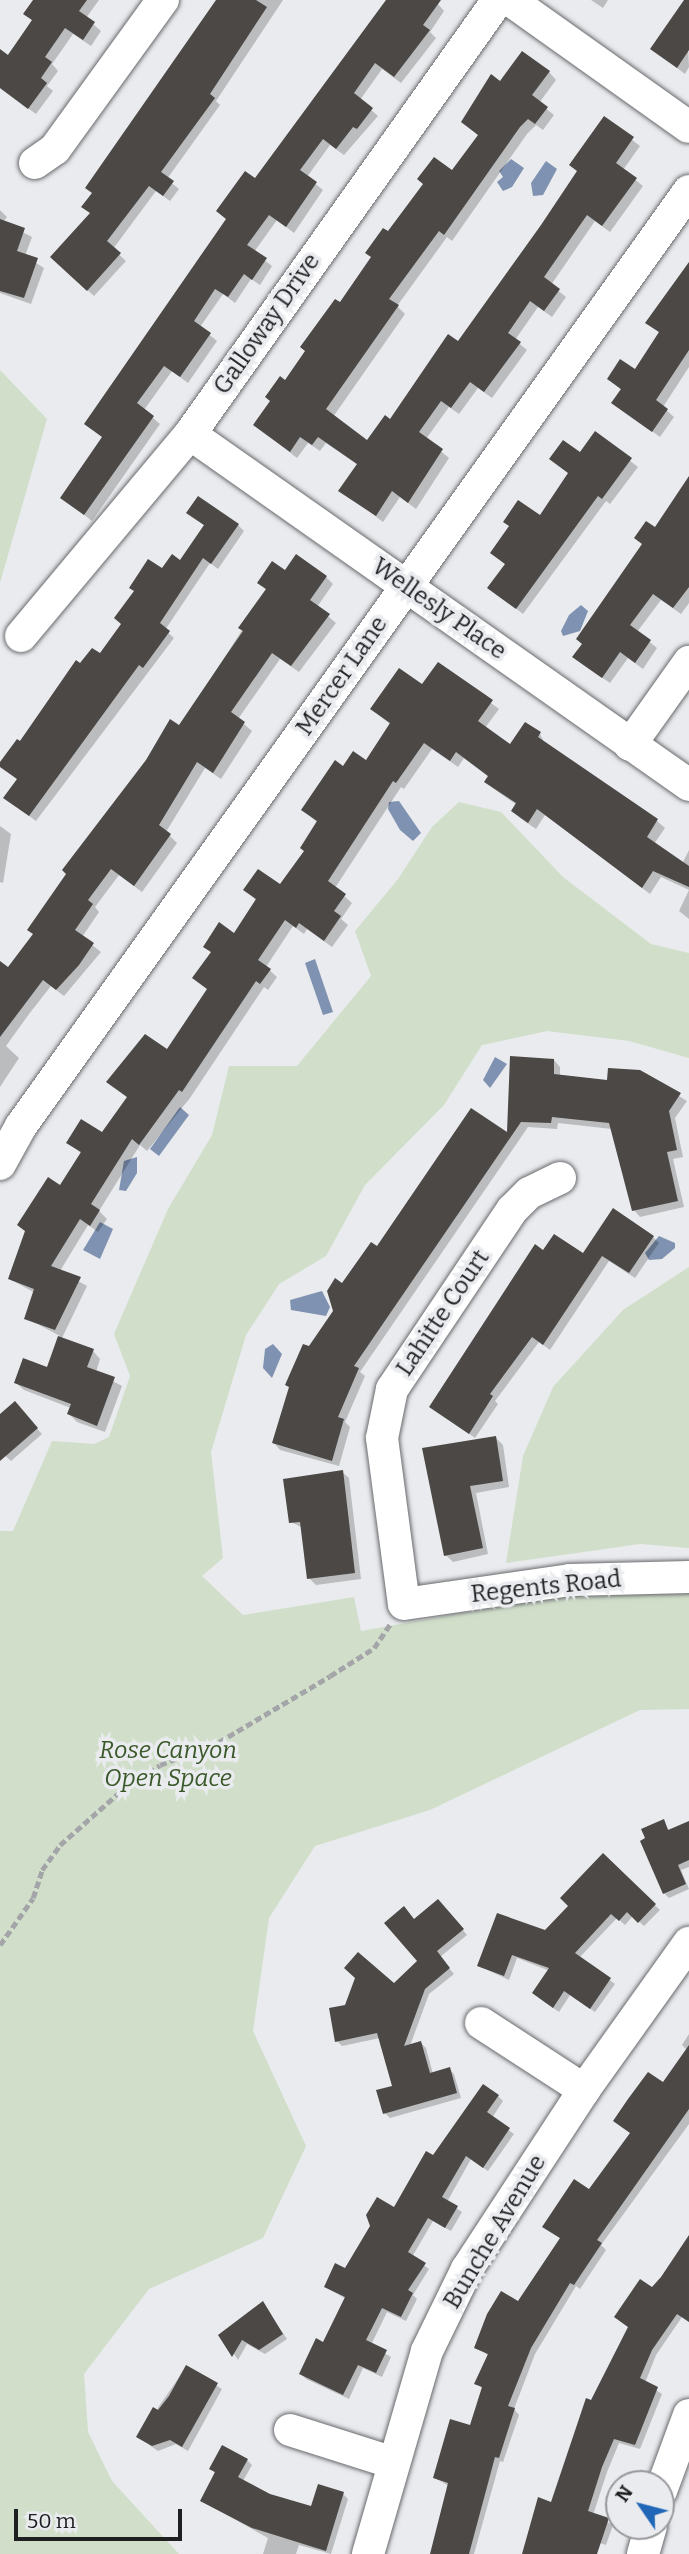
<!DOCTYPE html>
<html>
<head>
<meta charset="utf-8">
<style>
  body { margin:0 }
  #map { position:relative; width:689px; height:2554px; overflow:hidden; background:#e9ebee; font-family:Bitter,serif }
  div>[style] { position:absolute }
  .green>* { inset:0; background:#d1dfca }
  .water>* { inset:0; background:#7f92b1 }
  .shadow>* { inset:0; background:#0003 }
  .building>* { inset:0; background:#4b4846 }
  .path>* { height:4.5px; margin-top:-2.25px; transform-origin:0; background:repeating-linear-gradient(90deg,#a4a5a8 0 7px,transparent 0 10.5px) }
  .roads { filter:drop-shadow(0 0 2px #696a6d) drop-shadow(0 0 2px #696a6d) }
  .minor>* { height:32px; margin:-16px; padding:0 16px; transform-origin:16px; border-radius:16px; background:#fff }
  span { translate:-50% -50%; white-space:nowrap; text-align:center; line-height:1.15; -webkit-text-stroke:7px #e9ebee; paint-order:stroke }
  .street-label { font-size:24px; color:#1e1f20 }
  .park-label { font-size:24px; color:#3a5829; font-style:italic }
  .north { position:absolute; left:605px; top:2470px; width:70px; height:70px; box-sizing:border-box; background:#e9ebee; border:2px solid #98999c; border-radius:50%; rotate:305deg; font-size:19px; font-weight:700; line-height:28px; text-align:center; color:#1e1f20 }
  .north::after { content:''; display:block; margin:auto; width:24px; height:32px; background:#2167b8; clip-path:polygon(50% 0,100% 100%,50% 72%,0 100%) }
  .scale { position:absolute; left:14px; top:2509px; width:168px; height:32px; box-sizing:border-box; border:4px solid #1e1f20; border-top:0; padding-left:9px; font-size:21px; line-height:24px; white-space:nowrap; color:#1e1f20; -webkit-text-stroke:5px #e9ebee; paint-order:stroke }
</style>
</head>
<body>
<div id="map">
  <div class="green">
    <i style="clip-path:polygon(0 370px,47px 419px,0 583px)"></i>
    <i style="clip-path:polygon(459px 802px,501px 812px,563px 877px,651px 944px,689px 953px,689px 1058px,629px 1041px,547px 1031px,482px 1045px,444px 1105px,365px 1185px,326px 1256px,279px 1284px,246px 1335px,211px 1452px,223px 1558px,202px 1576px,243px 1615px,354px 1597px,361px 1631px,563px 1595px,689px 1590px,689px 1709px,640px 1710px,430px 1810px,315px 1846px,269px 1918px,253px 2031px,306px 2146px,263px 2238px,149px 2289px,84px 2374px,88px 2432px,112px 2481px,179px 2554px,0 2554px,0 1531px,13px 1531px,52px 1441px,94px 1444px,109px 1437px,130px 1376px,114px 1334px,168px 1209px,212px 1135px,229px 1066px,297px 1066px,371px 976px,355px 931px,398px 879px,432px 827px)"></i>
    <i style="clip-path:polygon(689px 1267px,689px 1548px,640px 1544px,506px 1563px,523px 1456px,553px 1387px,623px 1310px)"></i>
  </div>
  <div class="water">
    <i style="clip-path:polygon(511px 159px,524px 168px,512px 187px,503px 191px,497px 182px,503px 177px,499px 171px)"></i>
    <i style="clip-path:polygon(546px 161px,557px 169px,543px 195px,533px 196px,531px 183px)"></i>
    <i style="clip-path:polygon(581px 605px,588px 611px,580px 631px,563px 636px,561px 631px,569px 615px)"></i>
    <i style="clip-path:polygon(399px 801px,421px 833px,413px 841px,400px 830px,388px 809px,389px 802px)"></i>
    <i style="clip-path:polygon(315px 959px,333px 1012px,323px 1015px,305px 963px)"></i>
    <i style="clip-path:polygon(495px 1057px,507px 1064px,490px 1088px,483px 1080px)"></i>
    <i style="clip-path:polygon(180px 1107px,189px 1115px,159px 1156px,150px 1149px)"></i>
    <i style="clip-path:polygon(137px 1157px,137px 1173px,126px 1191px,119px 1190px,124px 1161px)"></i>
    <i style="clip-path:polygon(100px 1222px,113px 1229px,100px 1259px,83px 1250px)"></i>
    <i style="clip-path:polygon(659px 1236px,675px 1243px,675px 1248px,662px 1259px,649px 1260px,645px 1253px)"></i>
    <i style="clip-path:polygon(322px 1291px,330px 1307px,326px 1316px,291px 1310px,290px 1300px)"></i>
    <i style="clip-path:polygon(273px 1344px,282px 1354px,272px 1378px,263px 1368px,265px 1349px)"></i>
  </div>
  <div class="shadow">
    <i style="clip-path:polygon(34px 0,99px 0,86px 18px,101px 31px,91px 46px,73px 34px,52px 64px,58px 71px,47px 86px,53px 91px,36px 114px,0 88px,0 65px,33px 21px,25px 14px)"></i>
    <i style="clip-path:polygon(218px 0,283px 0,216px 101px,220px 105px,167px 179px,179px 189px,170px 201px,156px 191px,113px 249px,126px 261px,94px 296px,58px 263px,91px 214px,84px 207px)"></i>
    <i style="clip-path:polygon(388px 0,432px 0,438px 4px,444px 11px,430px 32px,436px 38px,401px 83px,382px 69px,360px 100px,378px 116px,344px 155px,330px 145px,307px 177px,323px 190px,294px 233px,277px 220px,254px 252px,272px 266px,260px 285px,251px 279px,235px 303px,223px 294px,200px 327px,217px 341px,188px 383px,172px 371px,144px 410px,160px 424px,92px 521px,62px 497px,104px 438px,255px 180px)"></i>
    <i style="clip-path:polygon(591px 0,608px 0,603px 8px)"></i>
    <i style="clip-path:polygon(686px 0,689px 67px,685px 74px,652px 49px)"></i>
    <i style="clip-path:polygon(549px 72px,556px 80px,539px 103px,554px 115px,543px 130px,536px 125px,527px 134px,452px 241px,447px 237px,397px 306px,405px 314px,333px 417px,368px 442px,390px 421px,458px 344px,579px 172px,604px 118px,640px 146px,623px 170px,643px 186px,610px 232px,595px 221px,551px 285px,566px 297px,552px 317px,538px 307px,515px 340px,527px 350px,492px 398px,478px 388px,459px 414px,449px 407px,426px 439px,449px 458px,416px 509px,400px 497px,383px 522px,341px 490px,358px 465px,326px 443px,320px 451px,308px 443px,297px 458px,255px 425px,389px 234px,452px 173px,479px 136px,463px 122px,501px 83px)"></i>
    <i style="clip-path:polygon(0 210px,7px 217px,3px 222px,32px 237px,25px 256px,44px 268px,31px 304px,0 293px)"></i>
    <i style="clip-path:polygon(689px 276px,689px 367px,663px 407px,674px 417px,660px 437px,614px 403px,622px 391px,609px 379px,635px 372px,660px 333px,647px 322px)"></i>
    <i style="clip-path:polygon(596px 434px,638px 467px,610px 504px,606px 501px,523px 614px,490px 588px,506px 565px,492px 553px,540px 518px)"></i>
    <i style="clip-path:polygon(689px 481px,689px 603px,681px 614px,661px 600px,637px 632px,657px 648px,643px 669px,628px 658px,610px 683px,582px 664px,655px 529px)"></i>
    <i style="clip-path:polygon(188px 513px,238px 525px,244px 531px,218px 569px,210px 563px,165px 630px,174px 638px,36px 821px,12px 803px,18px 780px,0 765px,81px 666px,100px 656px,162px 571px,181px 562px,205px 526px)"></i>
    <i style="clip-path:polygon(285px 573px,326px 577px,333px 584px,317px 607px,336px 623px,299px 672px,280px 659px,238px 719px,252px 731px,221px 779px,205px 768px,166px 832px,177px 843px,142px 892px,119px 875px,95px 907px,99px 912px,82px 937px,101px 952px,64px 996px,51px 986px,29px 1014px,6px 1046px,19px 1058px,0 1087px,0 963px,9px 969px,180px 727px,267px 591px,259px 582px)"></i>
    <i style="clip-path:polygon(438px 664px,499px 709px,485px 728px,510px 746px,540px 734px,545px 744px,657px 821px,665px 828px,654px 844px,682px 864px,689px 850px,689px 919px,679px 911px,689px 890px,661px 877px,650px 894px,545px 815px,536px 829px,520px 818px,513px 811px,517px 805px,494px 789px,486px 782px,489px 777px,464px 758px,458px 767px,432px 749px,404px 789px,401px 787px,335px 888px,352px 903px,341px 919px,348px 925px,332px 947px,307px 929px,304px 934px,293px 926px,266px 967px,277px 977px,268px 990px,264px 987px,190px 1098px,147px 1151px,140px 1145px,99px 1211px,107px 1219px,98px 1232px,88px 1225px,60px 1271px,87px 1286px,61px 1340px,93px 1351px,100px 1359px,96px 1372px,122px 1386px,105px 1432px,77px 1422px,69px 1414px,71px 1408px,24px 1390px,16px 1383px,48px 1369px,60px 1336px,26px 1318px,35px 1293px,10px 1279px,27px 1233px,19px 1225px,61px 1187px,82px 1154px,68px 1143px,102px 1134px,128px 1098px,108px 1081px,168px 1051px,208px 990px,212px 953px,205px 946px,235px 935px,257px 901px,245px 890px,280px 886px,306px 851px,318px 823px,303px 810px,344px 768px,366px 762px,391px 725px,372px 709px,423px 687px)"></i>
    <i style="clip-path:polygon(0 826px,11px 834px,3px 883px,0 882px)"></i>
    <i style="clip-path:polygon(554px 1060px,560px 1067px,560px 1077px,608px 1082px,640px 1072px,687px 1101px,675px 1118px,683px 1157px,673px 1159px,684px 1207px,640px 1217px,634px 1210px,612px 1129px,558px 1123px,557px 1129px,528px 1127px,360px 1372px,365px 1376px,345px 1422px,350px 1427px,339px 1466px,280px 1450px,274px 1443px,290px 1388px,287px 1385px,335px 1311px,343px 1286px,377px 1248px,508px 1135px)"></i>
    <i style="clip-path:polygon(653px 1237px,659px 1243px,635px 1278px,609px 1261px,550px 1350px,539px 1342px,495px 1401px,498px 1404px,475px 1438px,431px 1407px,543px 1252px,583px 1256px)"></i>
    <i style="clip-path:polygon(14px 1404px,42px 1434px,11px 1461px,0 1451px,0 1416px)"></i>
    <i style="clip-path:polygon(496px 1438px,503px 1445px,509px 1487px,476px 1493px,488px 1554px,453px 1562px,446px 1555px,424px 1450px)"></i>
    <i style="clip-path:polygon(342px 1472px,349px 1478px,361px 1579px,316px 1585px,309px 1578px,303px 1528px,291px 1522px)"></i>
    <i style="clip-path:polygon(663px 1822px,670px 1831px,689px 1823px,689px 1867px,681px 1870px,689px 1889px,669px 1898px,664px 1893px)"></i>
    <i style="clip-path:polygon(603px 1856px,660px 1910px,644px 1926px,633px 1916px,625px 1925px,617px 1918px,579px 1958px,615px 1984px,595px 2012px,570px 1995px,559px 2012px,539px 1998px,550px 1971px,517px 1958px,509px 1980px,479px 1966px,545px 1932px,570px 1906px)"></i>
    <i style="clip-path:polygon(443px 1906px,467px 1935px,440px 1957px,454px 1974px,429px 1994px,410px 2046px,421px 2043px,426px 2048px,433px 2074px,449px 2069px,454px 2074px,461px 2098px,390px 2118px,385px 2113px,394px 2087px,380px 2038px,342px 2046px,337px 2041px,346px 2007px,394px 1985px,419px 1962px,415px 1921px)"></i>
    <i style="clip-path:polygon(689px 2034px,689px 2124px,601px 2245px,606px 2250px,580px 2289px,576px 2286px,535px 2354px,514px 2409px,519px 2415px,503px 2462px,500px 2461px,474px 2554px,432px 2554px,449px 2486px,435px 2478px,472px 2428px,482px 2388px,477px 2383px,489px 2356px,476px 2347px,518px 2303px,561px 2239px,544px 2227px,590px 2192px,687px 2050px,682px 2045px)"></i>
    <i style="clip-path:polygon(498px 2096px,503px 2101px,492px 2118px,514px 2134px,488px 2171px,471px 2159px,447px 2202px,462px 2212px,451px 2231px,433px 2221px,412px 2257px,429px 2269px,413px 2295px,417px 2299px,406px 2321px,387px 2312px,371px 2345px,391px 2357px,382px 2377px,363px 2368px,349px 2399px,306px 2379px,301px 2374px,324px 2344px,346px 2299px,326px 2287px,346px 2270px,434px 2158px)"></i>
    <i style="clip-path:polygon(689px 2239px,689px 2322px,682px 2317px,656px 2355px,645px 2383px,662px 2394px,640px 2449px,619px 2443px,607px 2472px,593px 2515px,613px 2525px,606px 2545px,588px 2539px,584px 2554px,524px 2554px,552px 2504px,592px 2402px,629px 2328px,616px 2317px,653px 2289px)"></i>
    <i style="clip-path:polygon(263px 2304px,287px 2339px,265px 2354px,247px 2344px,238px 2360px,221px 2335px)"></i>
    <i style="clip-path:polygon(186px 2367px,222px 2389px,188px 2451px,176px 2444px,158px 2451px,138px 2437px)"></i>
    <i style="clip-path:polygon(247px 2460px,252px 2465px,243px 2481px,269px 2496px,312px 2509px,343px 2494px,348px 2499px,331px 2554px,299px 2545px,296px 2554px,263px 2554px,268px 2538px,202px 2501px,216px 2474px,211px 2469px)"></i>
  </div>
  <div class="building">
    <i style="clip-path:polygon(33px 0,87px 0,79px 11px,95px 22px,83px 40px,65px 28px,45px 57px,52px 62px,41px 78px,47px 83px,28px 109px,0 88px,0 49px,8px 55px,32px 20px,23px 14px)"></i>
    <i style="clip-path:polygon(216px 0,256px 0,267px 7px,210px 94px,215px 98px,161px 172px,174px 181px,163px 196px,149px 186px,107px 241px,121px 253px,87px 291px,50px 257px,90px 213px,81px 207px,92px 193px,85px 188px)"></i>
    <i style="clip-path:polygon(386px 0,441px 0,423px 25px,430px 30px,394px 77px,375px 63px,354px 93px,373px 108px,357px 129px,353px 127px,336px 149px,323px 139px,300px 170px,317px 182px,286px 227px,269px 215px,247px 245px,267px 258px,252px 280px,244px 274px,228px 297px,215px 289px,194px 321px,211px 333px,180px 377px,164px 366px,137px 403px,154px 416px,84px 515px,60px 498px,102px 437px,84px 424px,226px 219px,216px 211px,245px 171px,255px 178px)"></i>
    <i style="clip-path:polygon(684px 0,689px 0,689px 50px,677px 68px,650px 49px)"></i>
    <i style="clip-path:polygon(522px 51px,550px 71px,532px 95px,548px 107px,535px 124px,528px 119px,520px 127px,444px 235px,439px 231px,389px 299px,399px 305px,326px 409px,367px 440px,385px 415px,390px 419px,448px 334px,458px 341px,541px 225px,577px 171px,569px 165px,604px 116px,634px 137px,616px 163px,637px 178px,602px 226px,587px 215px,544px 277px,560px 289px,544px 311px,530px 301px,508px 333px,521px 342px,484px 392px,470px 382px,451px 408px,441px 401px,419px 432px,443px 449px,408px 503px,392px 491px,376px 516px,338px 491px,357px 464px,318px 437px,312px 445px,300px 437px,290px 452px,253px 425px,270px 401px,265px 397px,280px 376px,285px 380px,305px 351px,300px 347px,335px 299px,340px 302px,371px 257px,365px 253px,383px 228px,388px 231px,423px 184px,417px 179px,434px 157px,452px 170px,478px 135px,461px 122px,491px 74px,500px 81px)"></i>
    <i style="clip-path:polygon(0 219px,25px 228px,17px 251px,38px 258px,24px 298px,0 291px)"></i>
    <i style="clip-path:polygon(689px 262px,689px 350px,656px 400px,668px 409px,652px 432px,611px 403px,621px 389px,607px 379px,620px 359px,635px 369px,659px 332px,645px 323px)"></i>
    <i style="clip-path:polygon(595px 431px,632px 458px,602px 499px,598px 496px,516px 609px,487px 588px,505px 564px,490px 553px,509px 526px,503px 522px,518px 500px,540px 515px,568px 473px,549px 459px,563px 440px,580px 452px)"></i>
    <i style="clip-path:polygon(689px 476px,689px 587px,673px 608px,653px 594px,630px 625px,651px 640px,635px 663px,620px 652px,602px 678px,572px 657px,582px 644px,576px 639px,642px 544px,634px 538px,646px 521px,655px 527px)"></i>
    <i style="clip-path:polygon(198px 496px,239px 524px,211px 564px,203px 558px,160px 623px,170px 631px,143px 668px,139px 665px,29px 816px,3px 798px,17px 779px,0 767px,0 762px,17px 739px,20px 741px,76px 660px,80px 663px,92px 648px,100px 653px,121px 624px,114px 618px,134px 591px,129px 588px,148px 559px,162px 568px,172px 554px,180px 560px,204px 525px,186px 513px)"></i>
    <i style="clip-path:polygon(296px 554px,327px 576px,310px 600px,330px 614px,291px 666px,272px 653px,231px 712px,245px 722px,213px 773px,197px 762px,159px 825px,171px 834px,134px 886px,111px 869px,88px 900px,93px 904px,75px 930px,94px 943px,79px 965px,56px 990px,43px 980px,0 1037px,0 961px,8px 967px,33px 934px,27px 930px,66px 874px,62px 870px,146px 760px,170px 719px,179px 725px,225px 657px,243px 631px,238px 628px,266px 589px,257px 583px,272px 561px,285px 570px)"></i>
    <i style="clip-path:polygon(438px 662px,493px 700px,478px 721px,510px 744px,525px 722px,541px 732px,538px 737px,658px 819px,647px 837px,689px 866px,689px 887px,653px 871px,642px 888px,537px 809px,528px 823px,511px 811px,516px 803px,484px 782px,488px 776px,456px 752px,450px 761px,424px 743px,396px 783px,393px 781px,328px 881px,346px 894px,334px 911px,341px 916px,324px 941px,299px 923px,296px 928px,285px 920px,258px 960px,271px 969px,260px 984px,256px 981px,182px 1092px,179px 1090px,139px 1145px,132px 1139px,91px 1204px,100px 1210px,90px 1226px,80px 1219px,51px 1266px,81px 1277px,55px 1330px,24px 1319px,34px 1289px,8px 1279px,25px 1231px,17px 1225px,48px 1177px,60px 1185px,81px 1152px,66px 1143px,81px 1119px,102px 1132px,127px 1097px,106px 1082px,145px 1034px,167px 1049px,207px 989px,192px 978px,211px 952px,203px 947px,219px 922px,234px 933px,256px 899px,243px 890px,258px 869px,280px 884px,304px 851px,300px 848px,317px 821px,301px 810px,335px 760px,343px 766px,353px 751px,366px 760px,390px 723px,370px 709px,399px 668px,422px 684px)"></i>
    <i style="clip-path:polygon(510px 1056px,554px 1059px,554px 1074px,607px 1080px,608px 1068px,640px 1070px,681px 1093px,669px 1111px,677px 1150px,667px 1152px,678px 1201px,632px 1211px,609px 1123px,552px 1117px,551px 1123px,521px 1122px,354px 1366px,359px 1368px,338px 1417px,344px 1419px,332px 1461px,272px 1443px,289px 1387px,285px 1385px,303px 1344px,309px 1346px,333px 1311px,327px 1291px,335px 1278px,342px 1283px,371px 1242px,377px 1246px,471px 1108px,507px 1132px)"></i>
    <i style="clip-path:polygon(613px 1208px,654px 1236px,629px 1273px,602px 1256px,543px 1345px,532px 1337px,490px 1394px,493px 1396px,469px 1434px,429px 1407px,535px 1244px,543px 1250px,554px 1234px,583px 1253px)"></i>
    <i style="clip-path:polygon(58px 1336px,94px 1349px,87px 1367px,115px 1377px,97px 1426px,67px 1414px,71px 1404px,14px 1383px,23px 1358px,47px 1367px)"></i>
    <i style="clip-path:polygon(15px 1401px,38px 1428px,0 1461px,0 1414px)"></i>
    <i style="clip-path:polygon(496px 1436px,503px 1481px,470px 1486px,483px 1548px,444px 1556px,422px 1448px)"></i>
    <i style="clip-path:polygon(343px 1470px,355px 1573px,307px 1579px,300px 1522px,289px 1523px,283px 1479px)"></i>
    <i style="clip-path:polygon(664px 1819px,668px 1830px,689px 1821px,689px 1860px,678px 1865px,686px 1884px,663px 1894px,640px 1841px,645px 1838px,641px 1829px)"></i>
    <i style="clip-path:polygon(603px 1853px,656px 1904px,638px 1923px,627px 1912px,619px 1921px,611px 1914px,575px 1953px,611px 1978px,590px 2009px,564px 1991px,553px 2008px,532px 1993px,549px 1968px,512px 1955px,504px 1976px,477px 1966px,497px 1913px,545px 1930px,568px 1906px,560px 1898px)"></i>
    <i style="clip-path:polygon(438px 1899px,464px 1929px,437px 1951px,450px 1968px,425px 1989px,404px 2046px,421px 2041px,430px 2073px,450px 2067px,457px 2093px,383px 2114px,376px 2090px,392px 2086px,377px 2033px,335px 2042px,329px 2008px,345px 2005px,355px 1978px,344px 1968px,358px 1952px,394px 1983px,417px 1961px,384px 1923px,404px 1906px,414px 1919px)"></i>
    <i style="clip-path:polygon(689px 2045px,689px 2109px,597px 2240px,602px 2243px,574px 2285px,570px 2283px,531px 2348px,508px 2406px,515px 2408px,499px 2458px,495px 2457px,469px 2554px,430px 2554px,448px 2483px,433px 2478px,450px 2419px,470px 2425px,482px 2387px,474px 2384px,488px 2354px,474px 2348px,487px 2314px,501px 2291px,518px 2301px,560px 2238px,542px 2227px,574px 2179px,589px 2189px,630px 2133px,613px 2121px,628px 2099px,648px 2072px,663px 2082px)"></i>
    <i style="clip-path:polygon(483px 2084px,499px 2095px,487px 2112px,510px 2128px,483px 2168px,466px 2156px,442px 2197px,458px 2206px,445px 2228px,428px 2218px,408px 2252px,426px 2263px,408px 2290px,413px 2293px,401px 2317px,382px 2308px,366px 2340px,387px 2350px,376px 2373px,358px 2365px,343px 2395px,299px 2374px,316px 2338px,323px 2342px,345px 2297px,324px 2287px,335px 2263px,345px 2268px,370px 2226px,366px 2215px,377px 2197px,394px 2207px,426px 2151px,433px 2155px)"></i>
    <i style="clip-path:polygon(689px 2235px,689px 2322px,677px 2314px,652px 2350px,640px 2378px,658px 2387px,635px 2445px,614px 2439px,602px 2467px,588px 2511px,609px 2518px,597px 2554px,522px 2554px,538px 2497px,551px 2502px,586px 2398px,591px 2400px,628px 2327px,614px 2317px,640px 2279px,652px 2287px,661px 2277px)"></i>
    <i style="clip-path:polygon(263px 2301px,283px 2334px,259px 2350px,242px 2340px,232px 2357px,218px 2335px)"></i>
    <i style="clip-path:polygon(186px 2365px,218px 2383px,182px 2447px,170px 2440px,152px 2446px,136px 2437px,153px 2407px,158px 2410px,169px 2396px)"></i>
    <i style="clip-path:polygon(222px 2445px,248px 2459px,238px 2477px,270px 2494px,311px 2506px,318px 2484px,344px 2492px,326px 2551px,252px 2528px,200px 2501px,215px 2472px,209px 2469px)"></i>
  </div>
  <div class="path">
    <i style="left:0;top:1945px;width:57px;rotate:-54.9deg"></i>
    <i style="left:33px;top:1898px;width:29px;rotate:-72deg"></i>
    <i style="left:42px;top:1870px;width:31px;rotate:-54deg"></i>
    <i style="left:60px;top:1845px;width:83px;rotate:-41.6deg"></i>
    <i style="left:122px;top:1790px;width:45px;rotate:-33.3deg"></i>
    <i style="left:160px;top:1765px;width:63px;rotate:-21.3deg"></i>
    <i style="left:219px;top:1742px;width:129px;rotate:-30.7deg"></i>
    <i style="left:330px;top:1676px;width:52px;rotate:-32.5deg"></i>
    <i style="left:374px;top:1648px;width:30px;rotate:-56deg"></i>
  </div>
  <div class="roads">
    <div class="minor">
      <i style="left:510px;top:0;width:219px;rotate:35.4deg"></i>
      <i style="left:35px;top:163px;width:24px;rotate:-35deg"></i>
      <i style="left:55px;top:149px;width:184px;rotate:-54.1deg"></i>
      <i style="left:190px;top:434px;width:610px;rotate:35.12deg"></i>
      <i style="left:21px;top:636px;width:263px;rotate:-50.1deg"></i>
      <i style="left:190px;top:434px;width:532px;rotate:-54.64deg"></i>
      <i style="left:630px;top:745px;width:102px;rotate:-54.6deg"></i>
      <i style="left:0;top:1164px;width:43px;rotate:-61.1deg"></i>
      <i style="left:21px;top:1126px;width:1149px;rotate:-54.46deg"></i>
      <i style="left:560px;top:1178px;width:34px;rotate:154deg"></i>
      <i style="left:529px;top:1193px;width:24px;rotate:135deg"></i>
      <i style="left:512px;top:1210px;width:216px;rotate:123.8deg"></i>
      <i style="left:392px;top:1389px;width:50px;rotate:101.5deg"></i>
      <i style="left:382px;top:1438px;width:167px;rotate:82.5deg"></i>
      <i style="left:404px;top:1604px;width:168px;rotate:-8.2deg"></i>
      <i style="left:570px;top:1580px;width:119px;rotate:-1.4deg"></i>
      <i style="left:481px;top:2023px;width:123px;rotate:33deg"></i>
      <i style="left:290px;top:2430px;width:109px;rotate:17.6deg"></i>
      <i style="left:661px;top:2491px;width:81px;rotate:-69.8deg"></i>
      <i style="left:368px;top:2554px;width:211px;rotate:-73.8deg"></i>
      <i style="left:427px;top:2351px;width:91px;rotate:-64deg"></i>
      <i style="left:467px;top:2269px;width:214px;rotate:-56.8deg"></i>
      <i style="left:584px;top:2090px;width:181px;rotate:-54.5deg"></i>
      <i style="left:643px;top:2554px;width:29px;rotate:-74deg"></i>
    </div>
  </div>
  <div class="street-label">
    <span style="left:267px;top:324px;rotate:-55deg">Galloway Drive</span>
    <span style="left:439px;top:609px;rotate:35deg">Wellesly Place</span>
    <span style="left:342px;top:676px;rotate:-55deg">Mercer Lane</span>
    <span style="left:443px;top:1313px;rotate:-56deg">Lahitte Court</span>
    <span style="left:546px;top:1587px;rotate:-6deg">Regents Road</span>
    <span style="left:495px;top:2232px;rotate:-59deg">Bunche Avenue</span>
  </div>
  <div class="park-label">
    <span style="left:168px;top:1765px">Rose Canyon<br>Open Space</span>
  </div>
  <div class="north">N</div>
  <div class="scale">50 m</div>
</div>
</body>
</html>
